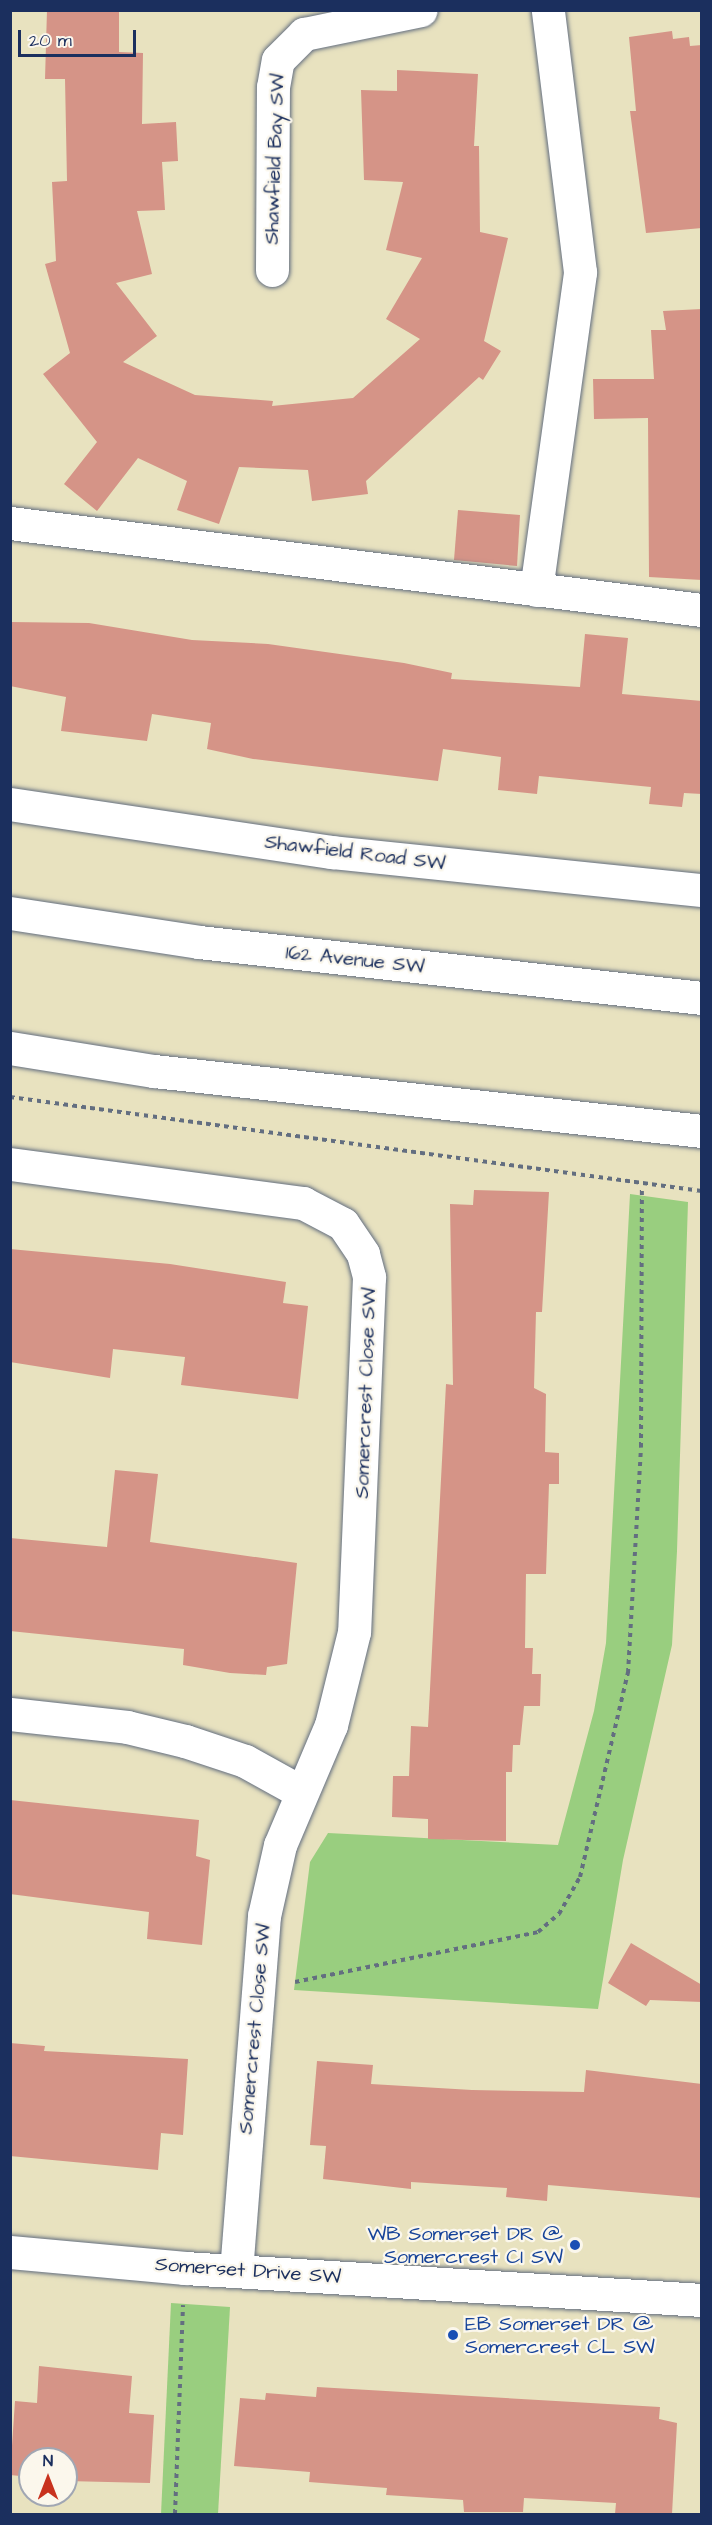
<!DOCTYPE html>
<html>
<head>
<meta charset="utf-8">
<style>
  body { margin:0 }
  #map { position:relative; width:712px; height:2525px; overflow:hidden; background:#e8e2bf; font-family:"Architects Daughter",sans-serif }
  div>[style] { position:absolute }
  .green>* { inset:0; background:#99ce7f }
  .building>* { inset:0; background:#d59487 }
  .path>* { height:4px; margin-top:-2px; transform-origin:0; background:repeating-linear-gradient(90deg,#636e80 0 4.5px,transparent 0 9px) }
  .roads { filter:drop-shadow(0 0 2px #636e80) drop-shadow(0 0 2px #636e80) }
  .minor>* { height:33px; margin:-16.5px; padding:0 16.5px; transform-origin:16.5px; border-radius:16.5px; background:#fff }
  .major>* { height:33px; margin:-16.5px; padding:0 16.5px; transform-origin:16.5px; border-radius:16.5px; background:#fff }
  .dots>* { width:16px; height:16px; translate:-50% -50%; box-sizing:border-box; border:3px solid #fbf7ec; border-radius:50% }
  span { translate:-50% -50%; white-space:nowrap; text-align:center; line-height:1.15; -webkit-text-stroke:4.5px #fbf7ec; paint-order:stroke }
  .street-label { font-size:20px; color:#1b2f5e }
  .transit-label { font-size:20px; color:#164399 }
  .right { translate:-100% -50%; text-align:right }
  .left { translate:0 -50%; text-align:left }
  .frame { position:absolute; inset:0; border:12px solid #1b2f5e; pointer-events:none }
  .north { position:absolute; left:18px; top:2447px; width:60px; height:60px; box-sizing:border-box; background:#fbf7ec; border:2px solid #a1a7b3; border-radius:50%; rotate:0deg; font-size:16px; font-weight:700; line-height:24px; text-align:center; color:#1b2f5e }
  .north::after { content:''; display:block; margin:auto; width:21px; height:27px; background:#c8321e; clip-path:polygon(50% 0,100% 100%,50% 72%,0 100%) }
  .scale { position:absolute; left:18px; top:30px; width:118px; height:27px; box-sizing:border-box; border:3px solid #1b2f5e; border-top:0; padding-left:8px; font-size:18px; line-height:21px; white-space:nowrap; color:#1b2f5e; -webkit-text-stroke:4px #fbf7ec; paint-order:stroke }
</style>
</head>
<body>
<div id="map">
  <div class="green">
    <i style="clip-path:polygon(630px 1194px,688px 1202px,677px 1551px,672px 1645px,623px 1860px,598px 2009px,294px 1990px,310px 1862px,328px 1833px,558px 1845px,594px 1711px,606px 1643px)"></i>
    <i style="clip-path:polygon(171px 2303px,230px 2307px,218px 2514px,161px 2514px)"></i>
  </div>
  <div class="building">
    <i style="clip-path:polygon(47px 10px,119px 10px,119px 52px,143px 53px,142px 124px,176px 122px,178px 161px,162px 162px,165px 210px,137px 211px,152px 274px,116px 283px,157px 336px,123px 362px,195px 395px,273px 401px,272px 406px,353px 398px,420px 339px,386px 319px,422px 258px,386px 250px,403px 182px,364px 180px,361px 90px,397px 91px,397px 70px,478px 74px,474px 146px,479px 146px,480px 232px,508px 238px,484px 341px,501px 351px,483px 380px,479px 377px,366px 481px,368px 494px,312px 501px,308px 470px,239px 467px,219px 524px,177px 510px,187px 481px,138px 458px,97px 511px,64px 484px,97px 442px,43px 374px,70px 353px,45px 264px,56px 261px,52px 182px,67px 181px,65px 79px,45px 79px)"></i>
    <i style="clip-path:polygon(672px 31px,673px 39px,689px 37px,690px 46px,702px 45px,702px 228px,646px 233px,630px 111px,636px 111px,629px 37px)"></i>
    <i style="clip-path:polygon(702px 309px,702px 580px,649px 577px,648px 418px,594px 419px,593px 379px,654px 379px,651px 330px,666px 330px,663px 311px)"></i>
    <i style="clip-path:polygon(458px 510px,520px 515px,517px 566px,454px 560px)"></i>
    <i style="clip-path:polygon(10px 622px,89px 623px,192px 640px,268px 644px,404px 663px,452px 673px,451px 679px,580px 687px,585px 634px,628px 638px,622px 694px,702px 701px,702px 794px,684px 793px,682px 807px,649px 804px,651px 787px,539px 776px,537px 794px,498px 790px,501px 757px,443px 749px,438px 781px,253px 759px,207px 749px,211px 723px,152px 714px,147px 741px,61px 731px,66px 697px,10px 686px)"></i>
    <i style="clip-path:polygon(474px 1190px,549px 1192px,542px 1312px,536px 1312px,534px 1388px,546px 1394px,545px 1452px,559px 1453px,559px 1484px,549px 1484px,546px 1574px,526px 1574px,525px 1648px,533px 1648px,532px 1674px,541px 1674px,540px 1706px,524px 1706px,520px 1745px,513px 1745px,512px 1772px,506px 1772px,506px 1841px,428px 1839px,428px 1819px,392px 1817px,393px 1776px,409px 1776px,411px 1726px,428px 1727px,446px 1384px,453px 1385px,450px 1204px,473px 1205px)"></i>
    <i style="clip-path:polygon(10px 1249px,170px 1264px,286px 1282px,283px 1303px,308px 1306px,298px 1399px,181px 1385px,185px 1357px,113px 1349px,110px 1378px,10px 1362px)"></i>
    <i style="clip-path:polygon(115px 1470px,158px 1474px,150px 1542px,297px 1563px,287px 1664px,267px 1667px,266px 1675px,230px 1673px,183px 1665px,184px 1649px,10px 1631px,10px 1538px,107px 1547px)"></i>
    <i style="clip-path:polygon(10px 1800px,199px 1820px,196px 1856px,210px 1860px,202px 1945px,147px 1939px,149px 1912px,10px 1894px)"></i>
    <i style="clip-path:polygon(631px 1943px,702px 1985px,702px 2002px,650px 2000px,646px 2006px,608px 1983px)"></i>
    <i style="clip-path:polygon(10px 2043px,45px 2046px,44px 2051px,188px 2059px,183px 2135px,161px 2133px,158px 2170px,10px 2156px)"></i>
    <i style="clip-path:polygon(317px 2061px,373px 2065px,371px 2084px,472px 2090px,584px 2092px,586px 2070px,702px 2084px,702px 2198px,548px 2185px,547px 2201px,506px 2197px,507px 2188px,411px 2182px,411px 2189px,323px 2179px,326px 2146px,310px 2145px)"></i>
    <i style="clip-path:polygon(39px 2366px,132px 2376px,129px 2413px,154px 2415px,150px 2483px,66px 2481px,66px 2459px,30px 2459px,30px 2477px,10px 2475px,15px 2401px,37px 2403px)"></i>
    <i style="clip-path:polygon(317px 2387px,660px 2407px,659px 2419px,677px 2423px,672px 2514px,615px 2514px,616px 2503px,524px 2498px,523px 2512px,464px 2512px,463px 2500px,386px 2495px,387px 2488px,309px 2482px,310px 2472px,234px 2466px,240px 2398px,265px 2400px,266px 2393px,316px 2397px)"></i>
  </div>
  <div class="path">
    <i style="left:10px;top:1097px;width:698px;rotate:7.74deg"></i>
    <i style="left:295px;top:1982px;width:248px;rotate:-11.6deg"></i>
    <i style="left:538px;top:1932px;width:28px;rotate:-41deg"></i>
    <i style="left:559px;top:1914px;width:43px;rotate:-60.4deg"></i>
    <i style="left:580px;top:1877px;width:210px;rotate:-76.8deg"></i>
    <i style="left:628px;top:1673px;width:226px;rotate:-86.7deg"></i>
    <i style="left:641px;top:1447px;width:261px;rotate:-89.8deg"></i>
    <i style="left:175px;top:2514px;width:209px;rotate:-87.8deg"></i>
  </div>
  <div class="roads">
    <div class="minor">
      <i style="left:272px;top:270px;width:183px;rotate:-89.7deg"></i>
      <i style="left:273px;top:87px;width:27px;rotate:-80deg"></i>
      <i style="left:278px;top:60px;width:37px;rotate:-45deg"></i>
      <i style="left:304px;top:34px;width:119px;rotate:-11.6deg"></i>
      <i style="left:10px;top:523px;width:697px;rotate:7.17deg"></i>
      <i style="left:536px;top:590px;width:321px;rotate:-82.1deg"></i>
      <i style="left:580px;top:272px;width:264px;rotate:-97deg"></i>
      <i style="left:10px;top:804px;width:326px;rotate:8.5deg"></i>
      <i style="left:332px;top:852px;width:372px;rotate:5.9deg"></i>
      <i style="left:10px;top:1164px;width:296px;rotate:7.6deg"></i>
      <i style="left:303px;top:1203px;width:45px;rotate:27.7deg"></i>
      <i style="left:343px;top:1224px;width:36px;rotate:56deg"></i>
      <i style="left:363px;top:1254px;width:24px;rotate:75deg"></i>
      <i style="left:369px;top:1277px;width:355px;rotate:92.4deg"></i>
      <i style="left:354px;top:1632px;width:96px;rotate:103.9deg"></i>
      <i style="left:331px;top:1725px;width:130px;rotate:113deg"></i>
      <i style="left:280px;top:1845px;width:73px;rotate:102.7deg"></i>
      <i style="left:264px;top:1916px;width:356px;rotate:94.5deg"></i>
      <i style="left:10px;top:1714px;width:118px;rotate:6.3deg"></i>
      <i style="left:127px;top:1727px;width:60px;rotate:13.6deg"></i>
      <i style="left:185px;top:1741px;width:63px;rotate:18.4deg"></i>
      <i style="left:245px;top:1761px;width:64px;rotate:29deg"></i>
      <i style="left:10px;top:2252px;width:176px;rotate:5.2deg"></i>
      <i style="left:185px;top:2268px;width:518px;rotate:3.54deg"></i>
    </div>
    <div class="major">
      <i style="left:10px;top:913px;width:191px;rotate:8.7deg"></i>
      <i style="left:199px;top:942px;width:506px;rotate:6.35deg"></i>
      <i style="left:10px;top:1048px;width:146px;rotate:9.1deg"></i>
      <i style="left:154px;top:1071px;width:551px;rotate:6.25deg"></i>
    </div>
  </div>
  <div class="dots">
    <i style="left:575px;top:2245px;background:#1a4fb4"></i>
    <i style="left:453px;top:2335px;background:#1a4fb4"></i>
  </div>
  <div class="street-label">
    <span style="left:275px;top:159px;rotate:-88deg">Shawfield Bay SW</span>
    <span style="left:355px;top:853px;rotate:7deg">Shawfield Road SW</span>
    <span style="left:355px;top:960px;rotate:6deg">162 Avenue SW</span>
    <span style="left:366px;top:1393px;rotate:-88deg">Somercrest Close SW</span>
    <span style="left:255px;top:2029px;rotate:-85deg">Somercrest Close SW</span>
    <span style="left:248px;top:2271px;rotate:4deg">Somerset Drive SW</span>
  </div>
  <div class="transit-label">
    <span class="right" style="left:563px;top:2246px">WB Somerset DR @<br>Somercrest CI SW</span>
    <span class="left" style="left:465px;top:2336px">EB Somerset DR @<br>Somercrest CL SW</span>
  </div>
  <div class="frame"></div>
  <div class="north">N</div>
  <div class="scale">20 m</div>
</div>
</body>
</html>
